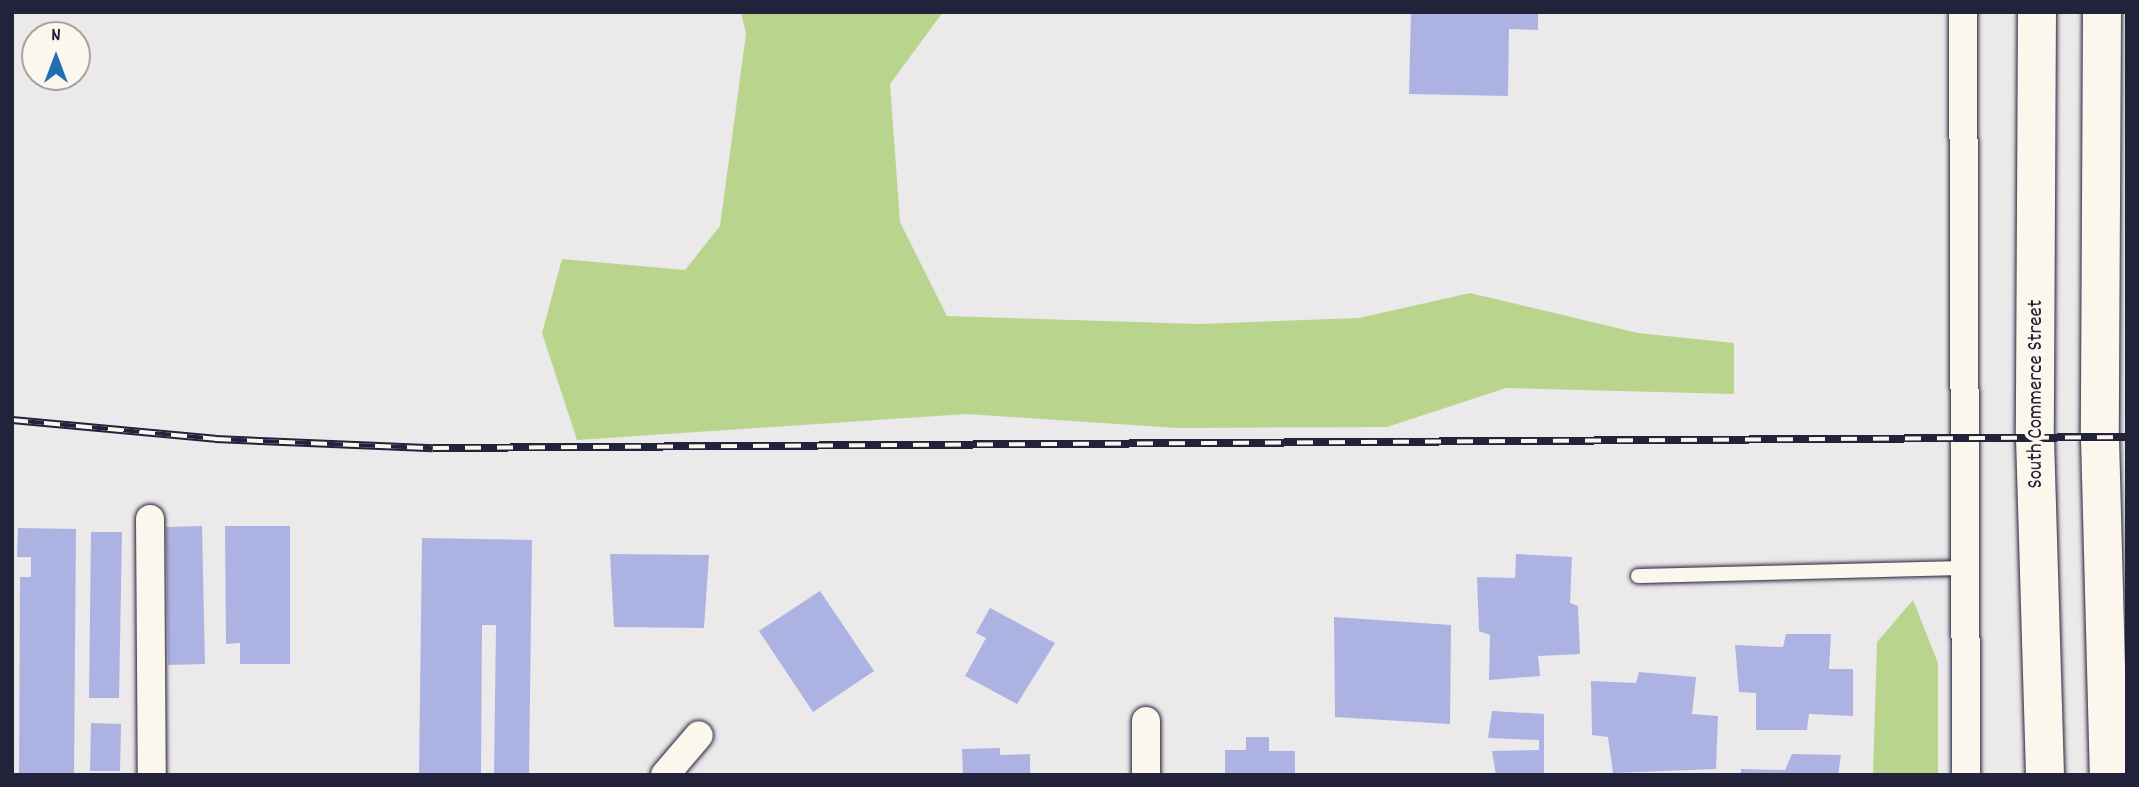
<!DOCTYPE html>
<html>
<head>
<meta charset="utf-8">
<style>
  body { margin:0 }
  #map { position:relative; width:2139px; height:787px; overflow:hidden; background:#ebe9ea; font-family:Dekko,sans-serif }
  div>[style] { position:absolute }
  .green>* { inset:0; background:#b9d58d }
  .building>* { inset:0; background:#acb3e3 }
  .roads { filter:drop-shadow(0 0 2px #22223b) drop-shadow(0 0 2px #22223b) }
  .lane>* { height:14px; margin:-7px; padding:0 7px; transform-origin:7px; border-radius:7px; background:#fbf7ec }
  .street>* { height:28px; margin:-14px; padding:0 14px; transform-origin:14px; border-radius:14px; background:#fbf7ec }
  .primary>* { height:38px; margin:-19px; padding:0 19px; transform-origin:19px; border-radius:19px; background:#fbf7ec }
  .rail>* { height:8px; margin-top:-4px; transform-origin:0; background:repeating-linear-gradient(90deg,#fbf7ec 0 16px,#22223b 0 32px); box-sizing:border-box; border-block:2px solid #22223b }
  span { translate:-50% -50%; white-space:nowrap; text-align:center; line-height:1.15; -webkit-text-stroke:7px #fbf7ec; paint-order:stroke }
  .street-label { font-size:21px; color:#22223b }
  .frame { position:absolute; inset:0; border:14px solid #22223b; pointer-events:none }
  .north { position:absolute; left:21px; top:21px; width:70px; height:70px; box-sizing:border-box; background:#fbf7ec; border:2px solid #a4a2a5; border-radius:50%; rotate:0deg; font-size:19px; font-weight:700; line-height:28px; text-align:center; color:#22223b }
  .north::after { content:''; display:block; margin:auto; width:24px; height:32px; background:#1f6fb2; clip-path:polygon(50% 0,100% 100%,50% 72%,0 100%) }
</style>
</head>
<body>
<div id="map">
  <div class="green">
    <i style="clip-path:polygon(741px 12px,943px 12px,890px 84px,900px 222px,947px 316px,1199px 324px,1359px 318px,1470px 293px,1638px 333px,1734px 343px,1734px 394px,1506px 388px,1387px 427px,1177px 428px,966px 414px,577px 440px,542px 333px,562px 259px,685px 270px,720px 226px,746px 34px)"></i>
    <i style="clip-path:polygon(1913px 600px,1938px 663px,1938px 775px,1873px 775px,1877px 642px)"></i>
  </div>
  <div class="building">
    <i style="clip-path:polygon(1411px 12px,1538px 12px,1538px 30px,1509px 29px,1508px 96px,1409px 94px)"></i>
    <i style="clip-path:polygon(202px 526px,205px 664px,168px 665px,166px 527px)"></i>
    <i style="clip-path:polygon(225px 526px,290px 526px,290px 664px,240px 664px,240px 643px,226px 644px)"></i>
    <i style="clip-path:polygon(18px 528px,76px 529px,74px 775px,19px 775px,20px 577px,31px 577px,31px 557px,17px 557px)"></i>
    <i style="clip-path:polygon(91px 532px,122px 532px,119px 698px,89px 698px)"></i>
    <i style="clip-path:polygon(422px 538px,532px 540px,529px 775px,494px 775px,496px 625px,482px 625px,481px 775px,419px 775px)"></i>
    <i style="clip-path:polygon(610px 554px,709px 555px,704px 628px,614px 627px)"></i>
    <i style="clip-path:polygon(1516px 554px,1572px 557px,1570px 603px,1578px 606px,1580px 654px,1538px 656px,1540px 676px,1489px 680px,1490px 635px,1479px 631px,1477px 577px,1515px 578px)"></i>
    <i style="clip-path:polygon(820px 591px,874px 671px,813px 712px,759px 631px)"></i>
    <i style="clip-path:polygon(990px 608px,1055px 643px,1017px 704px,965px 676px,986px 638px,976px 633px)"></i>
    <i style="clip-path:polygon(1334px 617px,1451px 625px,1450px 724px,1335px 717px)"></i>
    <i style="clip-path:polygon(1786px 634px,1831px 634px,1829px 669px,1853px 669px,1853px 716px,1809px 714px,1807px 730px,1756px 730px,1756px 693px,1739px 692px,1735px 645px,1783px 647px)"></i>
    <i style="clip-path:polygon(1639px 672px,1696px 677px,1692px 714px,1718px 716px,1716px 769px,1613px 773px,1608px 737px,1592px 735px,1591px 681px,1636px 683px)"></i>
    <i style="clip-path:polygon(1492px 711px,1544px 714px,1544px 775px,1496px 775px,1492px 751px,1539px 750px,1539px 740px,1488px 738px)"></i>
    <i style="clip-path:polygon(91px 723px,121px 724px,120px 771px,90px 771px)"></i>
    <i style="clip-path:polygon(1246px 737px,1269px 737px,1269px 751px,1295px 751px,1295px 775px,1225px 775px,1225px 750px,1246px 750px)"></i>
    <i style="clip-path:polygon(1000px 748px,1000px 755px,1030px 754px,1030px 775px,963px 775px,962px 749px)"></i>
    <i style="clip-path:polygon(1792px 754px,1841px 755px,1838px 775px,1741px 775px,1741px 769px,1785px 770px)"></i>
  </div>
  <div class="roads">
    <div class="lane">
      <i style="left:1638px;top:576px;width:327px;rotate:-1.4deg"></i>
    </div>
    <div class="street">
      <i style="left:1963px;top:12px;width:763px;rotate:89.77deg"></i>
      <i style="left:150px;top:519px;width:256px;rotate:89.6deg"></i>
      <i style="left:665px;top:775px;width:52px;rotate:-49.6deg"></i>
      <i style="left:1146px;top:775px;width:54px;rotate:-90deg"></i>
    </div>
    <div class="primary">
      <i style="left:2037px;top:12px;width:426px;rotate:90.3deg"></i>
      <i style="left:2035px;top:438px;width:337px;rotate:88.3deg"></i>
      <i style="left:2102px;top:12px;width:426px;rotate:90.3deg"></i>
      <i style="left:2100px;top:438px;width:337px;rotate:88.5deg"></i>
    </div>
  </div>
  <div class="rail">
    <i style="left:12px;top:420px;width:204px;rotate:5.3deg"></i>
    <i style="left:215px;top:439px;width:218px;rotate:2.4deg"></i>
    <i style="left:433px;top:448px;width:1694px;rotate:-0.37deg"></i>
  </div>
  <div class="street-label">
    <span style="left:2037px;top:394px;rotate:-90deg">South Commerce Street</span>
  </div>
  <div class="frame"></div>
  <div class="north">N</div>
</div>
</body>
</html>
